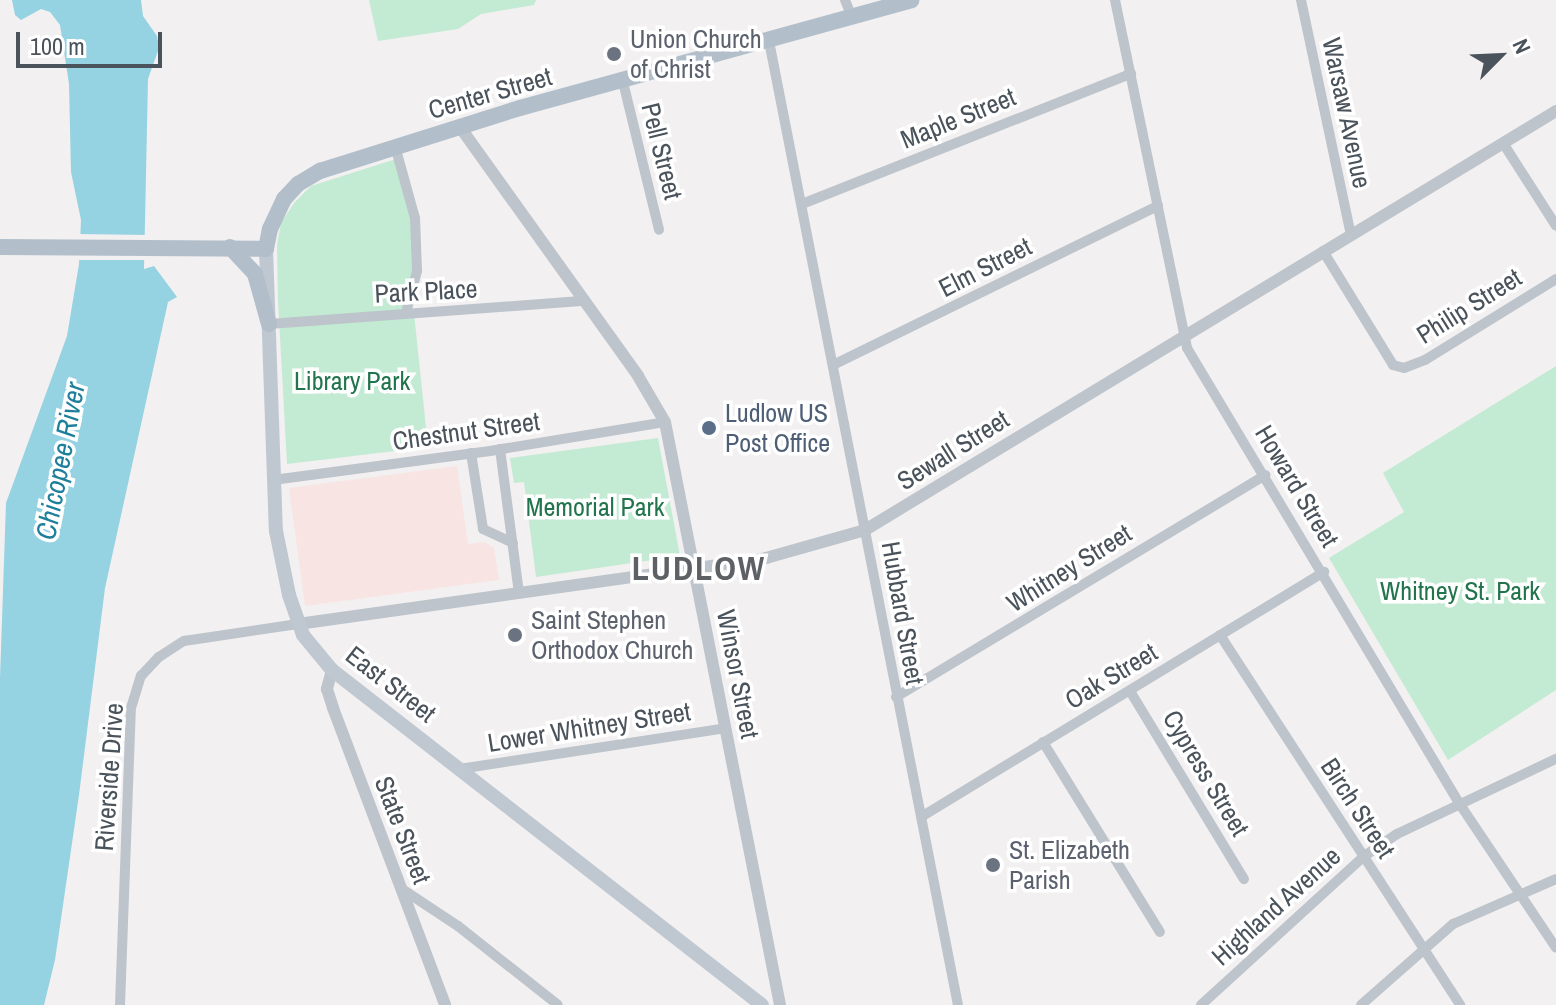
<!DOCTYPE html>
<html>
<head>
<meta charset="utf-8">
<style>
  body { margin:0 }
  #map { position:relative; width:1556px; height:1005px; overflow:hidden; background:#f2f0f0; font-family:"Archivo Narrow",sans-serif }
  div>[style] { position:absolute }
  .medical>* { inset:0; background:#f8e5e3 }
  .green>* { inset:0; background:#c3ead3 }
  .water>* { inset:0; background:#95d2e2 }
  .pier>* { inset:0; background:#f2f0f0 }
  .minor>* { height:10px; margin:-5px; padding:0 5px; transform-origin:5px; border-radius:5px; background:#bdc4cb }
  .tertiary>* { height:12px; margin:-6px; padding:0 6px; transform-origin:6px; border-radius:6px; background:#bdc4cb }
  .secondary>* { height:14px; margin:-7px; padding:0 7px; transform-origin:7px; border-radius:7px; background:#bfc8d1 }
  .primary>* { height:16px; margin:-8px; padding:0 8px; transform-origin:8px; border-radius:8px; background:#b2bfcb }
  .dots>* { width:22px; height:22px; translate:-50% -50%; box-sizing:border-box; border:4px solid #fff; border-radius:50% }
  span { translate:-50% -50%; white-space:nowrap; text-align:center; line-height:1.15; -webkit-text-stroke:7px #fff; paint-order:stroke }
  .worship-label { font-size:26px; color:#5b616d }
  .left { translate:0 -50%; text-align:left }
  .street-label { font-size:26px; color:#4a535b }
  .park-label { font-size:26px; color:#22744c }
  .service-label { font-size:26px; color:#4e5e75 }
  .water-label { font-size:28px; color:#1d7f9b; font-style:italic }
  .district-label { font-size:34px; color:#5d6064; font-weight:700; letter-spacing:2px }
  .north { position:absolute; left:1460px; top:16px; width:80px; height:80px; -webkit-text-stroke:6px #fff; paint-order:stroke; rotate:66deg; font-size:22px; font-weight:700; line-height:32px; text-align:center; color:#4a535b }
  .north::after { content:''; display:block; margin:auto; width:28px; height:36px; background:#4a535b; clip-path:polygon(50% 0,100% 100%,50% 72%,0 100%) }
  .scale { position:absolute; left:16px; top:32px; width:146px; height:36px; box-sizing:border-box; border:4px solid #4a535b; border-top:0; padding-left:10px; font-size:24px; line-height:28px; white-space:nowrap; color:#4a535b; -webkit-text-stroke:6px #fff; paint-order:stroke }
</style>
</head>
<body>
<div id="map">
  <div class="medical">
    <i style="clip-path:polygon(457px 466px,468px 544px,485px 542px,494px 548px,499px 580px,305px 606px,289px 488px)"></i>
  </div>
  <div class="green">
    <i style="clip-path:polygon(369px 0,536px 0,534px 5px,481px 14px,458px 29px,378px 41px)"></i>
    <i style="clip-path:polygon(399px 158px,416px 232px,416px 276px,407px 312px,414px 313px,428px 447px,287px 464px,278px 301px,277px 245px,281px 223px,294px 203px,311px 186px)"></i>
    <i style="clip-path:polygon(1556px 366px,1556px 690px,1448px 760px,1329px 558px,1404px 512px,1383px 473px)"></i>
    <i style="clip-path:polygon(658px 438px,680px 556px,536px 577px,524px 482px,514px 483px,510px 458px)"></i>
  </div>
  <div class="water">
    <i style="clip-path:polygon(12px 0,141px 0,143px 16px,157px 36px,159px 48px,148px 79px,144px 269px,154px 266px,177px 297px,168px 302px,105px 588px,79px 795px,55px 960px,44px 1005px,0 1005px,0 678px,6px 503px,67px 336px,79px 264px,81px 220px,71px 172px,69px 84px,60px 25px,50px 12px,41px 9px,21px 20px,15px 15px)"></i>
  </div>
  <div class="pier">
    <i style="clip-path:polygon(77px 234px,149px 235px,148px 260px,75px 260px)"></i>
  </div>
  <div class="minor">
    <i style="left:845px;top:0;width:18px;rotate:68deg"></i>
    <i style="left:1115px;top:0;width:355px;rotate:78.3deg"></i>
    <i style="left:1187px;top:348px;width:530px;rotate:59.13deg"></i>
    <i style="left:1459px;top:803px;width:174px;rotate:56.2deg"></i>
    <i style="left:1301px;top:0;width:240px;rotate:78deg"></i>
    <i style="left:769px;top:41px;width:982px;rotate:78.91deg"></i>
    <i style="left:623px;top:82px;width:152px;rotate:76.3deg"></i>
    <i style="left:1503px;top:143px;width:98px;rotate:57.4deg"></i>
    <i style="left:395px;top:146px;width:75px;rotate:74.5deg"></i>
    <i style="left:415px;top:218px;width:53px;rotate:87.8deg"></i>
    <i style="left:417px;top:271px;width:43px;rotate:104.7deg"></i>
    <i style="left:802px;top:204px;width:354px;rotate:-21.6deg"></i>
    <i style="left:1323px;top:251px;width:134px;rotate:58.4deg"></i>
    <i style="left:1393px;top:365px;width:11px;rotate:15deg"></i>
    <i style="left:1404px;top:368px;width:22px;rotate:-21deg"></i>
    <i style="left:1425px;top:360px;width:154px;rotate:-31.7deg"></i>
    <i style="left:269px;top:324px;width:316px;rotate:-4.2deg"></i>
    <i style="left:833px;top:365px;width:362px;rotate:-26.1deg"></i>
    <i style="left:500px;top:449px;width:146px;rotate:82.5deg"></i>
    <i style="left:471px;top:453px;width:77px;rotate:81deg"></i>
    <i style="left:483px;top:529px;width:33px;rotate:25deg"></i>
    <i style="left:273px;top:480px;width:219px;rotate:-7.6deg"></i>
    <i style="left:490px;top:451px;width:177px;rotate:-9.4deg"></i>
    <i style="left:1220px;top:635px;width:441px;rotate:57deg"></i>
    <i style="left:1130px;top:691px;width:220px;rotate:58.8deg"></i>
    <i style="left:896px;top:697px;width:431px;rotate:-31deg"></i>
    <i style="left:1043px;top:742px;width:223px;rotate:58.4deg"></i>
    <i style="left:459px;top:769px;width:270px;rotate:-8.7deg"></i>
    <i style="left:921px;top:817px;width:472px;rotate:-31.3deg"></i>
    <i style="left:402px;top:889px;width:67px;rotate:33.5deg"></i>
    <i style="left:458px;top:926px;width:127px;rotate:38.3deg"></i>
    <i style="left:120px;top:1005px;width:297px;rotate:-87.9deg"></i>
    <i style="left:131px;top:708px;width:34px;rotate:-73deg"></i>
    <i style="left:141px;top:676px;width:26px;rotate:-47deg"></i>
    <i style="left:159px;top:657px;width:30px;rotate:-33deg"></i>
    <i style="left:184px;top:641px;width:115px;rotate:-8.5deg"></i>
    <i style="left:1201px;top:1005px;width:219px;rotate:-42.4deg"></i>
    <i style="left:1363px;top:857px;width:41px;rotate:-34.1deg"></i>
    <i style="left:1397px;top:834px;width:176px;rotate:-25.3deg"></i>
    <i style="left:1361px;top:1005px;width:123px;rotate:-41.4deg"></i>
    <i style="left:1453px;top:924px;width:112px;rotate:-23.6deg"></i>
  </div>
  <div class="tertiary">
    <i style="left:460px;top:127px;width:306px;rotate:54.4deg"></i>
    <i style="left:638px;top:376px;width:53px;rotate:59.6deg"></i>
    <i style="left:665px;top:422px;width:594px;rotate:78.84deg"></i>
    <i style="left:298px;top:624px;width:473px;rotate:-8deg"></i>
    <i style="left:766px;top:558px;width:103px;rotate:-15.8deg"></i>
    <i style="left:865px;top:530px;width:808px;rotate:-31.23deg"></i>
    <i style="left:332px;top:670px;width:20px;rotate:105deg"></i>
    <i style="left:327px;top:689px;width:20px;rotate:72deg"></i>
    <i style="left:333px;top:708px;width:317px;rotate:69.3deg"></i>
  </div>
  <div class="secondary">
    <i style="left:266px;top:249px;width:282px;rotate:88deg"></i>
    <i style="left:276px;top:531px;width:65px;rotate:78.5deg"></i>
    <i style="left:289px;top:595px;width:42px;rotate:70.7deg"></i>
    <i style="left:303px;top:635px;width:45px;rotate:50.4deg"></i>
    <i style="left:332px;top:670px;width:545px;rotate:37.92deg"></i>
  </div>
  <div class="primary">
    <i style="left:0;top:247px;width:266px;rotate:0.4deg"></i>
    <i style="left:266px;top:249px;width:20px;rotate:-79deg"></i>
    <i style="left:270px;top:229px;width:33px;rotate:-65deg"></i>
    <i style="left:284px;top:199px;width:21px;rotate:-47deg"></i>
    <i style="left:298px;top:184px;width:26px;rotate:-31deg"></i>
    <i style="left:320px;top:171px;width:210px;rotate:-17.5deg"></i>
    <i style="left:520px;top:108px;width:406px;rotate:-15.4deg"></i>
    <i style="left:230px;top:247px;width:37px;rotate:47deg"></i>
    <i style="left:255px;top:274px;width:52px;rotate:74.4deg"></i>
  </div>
  <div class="dots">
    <i style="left:614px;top:54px;background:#6b7280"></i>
    <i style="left:709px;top:428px;background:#5c6f8a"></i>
    <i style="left:515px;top:635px;background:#6b7280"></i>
    <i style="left:993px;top:865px;background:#6b7280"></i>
  </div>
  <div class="worship-label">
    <span class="left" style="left:630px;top:54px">Union Church<br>of Christ</span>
    <span class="left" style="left:531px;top:635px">Saint Stephen<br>Orthodox Church</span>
    <span class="left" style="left:1009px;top:865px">St. Elizabeth<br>Parish</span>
  </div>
  <div class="street-label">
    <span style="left:490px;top:93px;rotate:-16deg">Center Street</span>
    <span style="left:1347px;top:113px;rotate:78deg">Warsaw Avenue</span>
    <span style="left:958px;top:118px;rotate:-22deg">Maple Street</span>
    <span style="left:662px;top:151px;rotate:76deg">Pell Street</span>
    <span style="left:985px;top:267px;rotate:-27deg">Elm Street</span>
    <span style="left:426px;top:291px;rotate:-3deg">Park Place</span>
    <span style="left:1469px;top:306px;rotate:-32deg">Philip Street</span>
    <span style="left:466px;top:431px;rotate:-8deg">Chestnut Street</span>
    <span style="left:953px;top:450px;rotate:-32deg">Sewall Street</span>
    <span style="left:1297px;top:486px;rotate:59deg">Howard Street</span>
    <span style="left:1069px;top:568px;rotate:-32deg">Whitney Street</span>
    <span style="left:903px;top:613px;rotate:80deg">Hubbard Street</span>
    <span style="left:738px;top:674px;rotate:79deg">Winsor Street</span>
    <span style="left:1111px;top:676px;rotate:-31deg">Oak Street</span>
    <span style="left:391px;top:684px;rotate:38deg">East Street</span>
    <span style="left:589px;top:727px;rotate:-9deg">Lower Whitney Street</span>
    <span style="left:1206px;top:773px;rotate:59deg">Cypress Street</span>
    <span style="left:109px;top:777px;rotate:-86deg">Riverside Drive</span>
    <span style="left:1358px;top:808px;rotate:57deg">Birch Street</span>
    <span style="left:403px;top:830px;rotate:69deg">State Street</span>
    <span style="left:1276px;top:906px;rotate:-42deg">Highland Avenue</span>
  </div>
  <div class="park-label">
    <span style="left:352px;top:381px">Library Park</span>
    <span style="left:595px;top:507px">Memorial Park</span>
    <span style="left:1460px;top:591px">Whitney St. Park</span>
  </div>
  <div class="service-label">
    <span class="left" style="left:725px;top:428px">Ludlow US<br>Post Office</span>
  </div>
  <div class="water-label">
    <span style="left:60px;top:461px;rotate:-79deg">Chicopee River</span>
  </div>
  <div class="district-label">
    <span style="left:699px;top:569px">LUDLOW</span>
  </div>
  <div class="north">N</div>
  <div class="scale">100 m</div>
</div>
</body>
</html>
